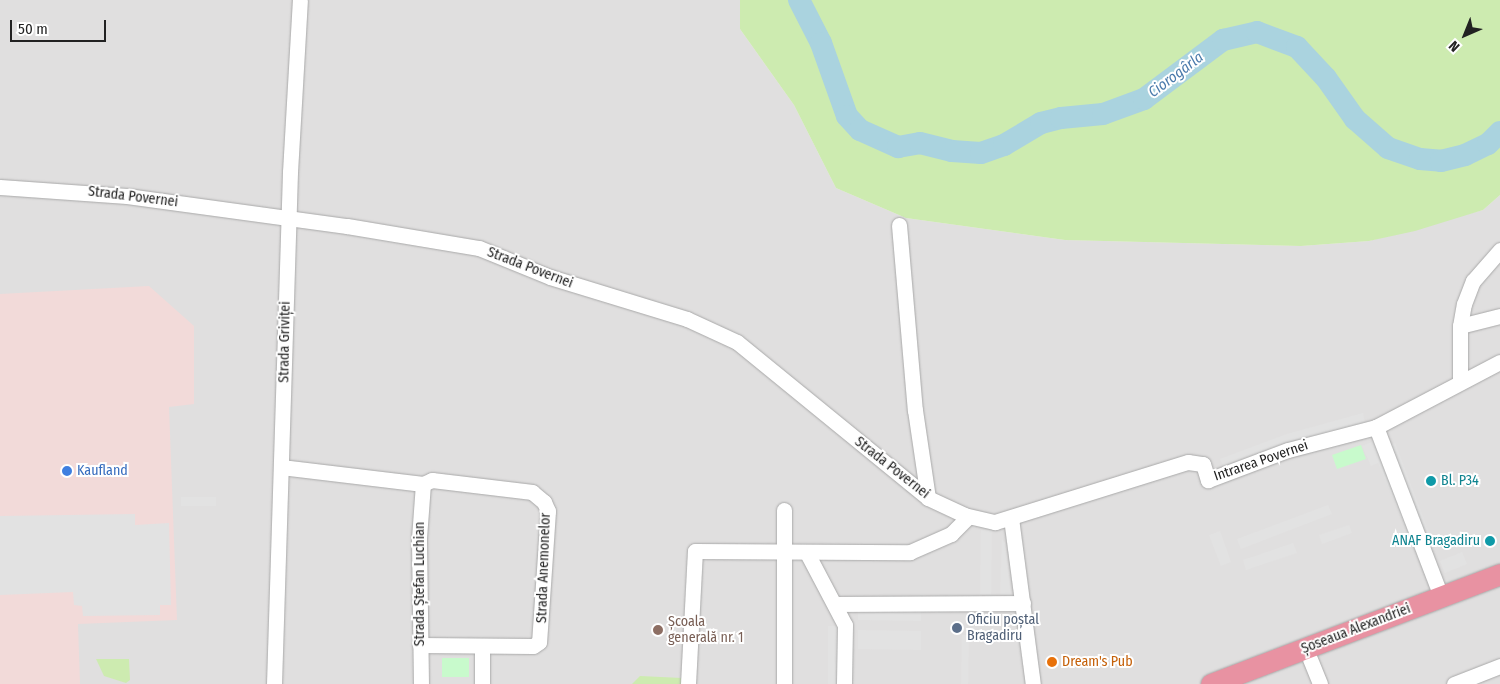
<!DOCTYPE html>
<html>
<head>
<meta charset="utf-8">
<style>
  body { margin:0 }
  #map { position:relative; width:1500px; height:684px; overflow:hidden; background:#f2efe9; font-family:"Fira Sans Condensed",sans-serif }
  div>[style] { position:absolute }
  .residential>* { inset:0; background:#e0dfdf }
  .commercial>* { inset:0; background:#f2dad9 }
  .grass>* { inset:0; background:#cdebb0 }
  .park>* { inset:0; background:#c8facc }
  .parking>* { inset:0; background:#e2e2e2 }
  .river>* { height:22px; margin:-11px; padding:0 11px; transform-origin:11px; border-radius:11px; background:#aad3df }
  .roads { filter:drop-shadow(0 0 1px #a9a9a9) drop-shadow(0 0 1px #a9a9a9) }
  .minor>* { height:15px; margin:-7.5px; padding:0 7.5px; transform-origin:7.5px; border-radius:7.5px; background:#fff }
  .highway>* { height:21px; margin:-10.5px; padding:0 10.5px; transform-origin:10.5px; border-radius:10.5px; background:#e892a2 }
  .dots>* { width:14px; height:14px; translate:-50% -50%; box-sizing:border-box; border:2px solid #fff; border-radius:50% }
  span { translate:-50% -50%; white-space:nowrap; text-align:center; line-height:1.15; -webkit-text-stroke:4px #fff; paint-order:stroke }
  .street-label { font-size:14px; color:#222 }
  .shop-label { font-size:14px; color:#366cbe }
  .left { translate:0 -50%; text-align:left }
  .culture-label { font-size:14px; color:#0d838f }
  .right { translate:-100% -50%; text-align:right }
  .service-label { font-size:14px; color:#4e5e75 }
  .education-label { font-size:14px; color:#785e54 }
  .food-label { font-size:14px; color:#c56008 }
  .water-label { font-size:15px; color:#4a7aab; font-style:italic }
  .north { position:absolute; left:1440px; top:10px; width:50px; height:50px; -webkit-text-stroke:4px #fff; paint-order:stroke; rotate:224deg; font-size:14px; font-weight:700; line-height:20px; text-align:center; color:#222 }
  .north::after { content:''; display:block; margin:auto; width:18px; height:22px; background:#222; clip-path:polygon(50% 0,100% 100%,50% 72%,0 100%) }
  .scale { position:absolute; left:10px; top:20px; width:96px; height:22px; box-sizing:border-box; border:2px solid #222; border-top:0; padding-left:6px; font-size:15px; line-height:18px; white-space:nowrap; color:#222; -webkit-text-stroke:4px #fff; paint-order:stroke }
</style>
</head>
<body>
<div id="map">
  <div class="residential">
    <i style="clip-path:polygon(0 0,740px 0,740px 29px,794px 105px,836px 188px,906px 218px,1065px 240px,1301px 246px,1369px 241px,1483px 210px,1500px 195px,1500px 684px,0 684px)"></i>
  </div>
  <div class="commercial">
    <i style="clip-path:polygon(149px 286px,194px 326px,194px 404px,169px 407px,177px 620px,78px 624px,80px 684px,0 684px,0 294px)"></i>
  </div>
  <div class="grass">
    <i style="clip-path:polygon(740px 0,1500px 0,1500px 195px,1483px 210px,1415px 231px,1369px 241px,1301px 246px,1065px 240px,906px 218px,836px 188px,794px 105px,740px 29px)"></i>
    <i style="clip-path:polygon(96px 659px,129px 659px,130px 680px,126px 683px,104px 676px)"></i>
    <i style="clip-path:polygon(640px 676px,682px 678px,681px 684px,632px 684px)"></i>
  </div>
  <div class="park">
    <i style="clip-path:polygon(1361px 445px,1366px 459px,1337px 469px,1332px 455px)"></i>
    <i style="clip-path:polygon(442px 658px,469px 658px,469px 677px,442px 677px)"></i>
  </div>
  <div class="parking">
    <i style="clip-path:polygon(1363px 413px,1365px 424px,1224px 468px,1220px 459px,1287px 434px)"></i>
    <i style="clip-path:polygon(1374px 441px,1416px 545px,1413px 546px,1378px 463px,1371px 466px,1362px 446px)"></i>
    <i style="clip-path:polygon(1395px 443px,1432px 541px,1425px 544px,1388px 446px)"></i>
    <i style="clip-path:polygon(181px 497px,216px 497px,216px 506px,181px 506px)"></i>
    <i style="clip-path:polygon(1328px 505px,1332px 514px,1241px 549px,1237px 539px)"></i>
    <i style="clip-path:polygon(135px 514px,135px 525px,169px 523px,171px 605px,160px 605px,160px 615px,83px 616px,82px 606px,74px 605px,73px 592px,0 595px,0 516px)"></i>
    <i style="clip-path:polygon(1349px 525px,1352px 533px,1322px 544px,1319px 535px)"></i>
    <i style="clip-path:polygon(981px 530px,992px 530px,991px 595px,980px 594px)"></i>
    <i style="clip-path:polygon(1220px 531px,1231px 562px,1221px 566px,1209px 535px)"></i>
    <i style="clip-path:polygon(1002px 539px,1005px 543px,1011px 595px,1000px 595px)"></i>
    <i style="clip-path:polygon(1293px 543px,1297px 553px,1246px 570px,1243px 560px)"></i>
    <i style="clip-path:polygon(1462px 552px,1467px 564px,1445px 573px,1440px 561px)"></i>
    <i style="clip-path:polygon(858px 608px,921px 609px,921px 621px,858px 620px)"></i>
    <i style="clip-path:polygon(828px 626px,837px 626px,837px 684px,828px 684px)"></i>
    <i style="clip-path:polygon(858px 630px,921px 631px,921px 650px,858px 649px)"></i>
    <i style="clip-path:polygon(962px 635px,969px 635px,968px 684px,961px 684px)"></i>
  </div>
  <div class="river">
    <i style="left:799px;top:0;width:48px;rotate:62.9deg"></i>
    <i style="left:821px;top:43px;width:77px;rotate:70.4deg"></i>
    <i style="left:847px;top:116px;width:19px;rotate:47deg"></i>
    <i style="left:860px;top:130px;width:42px;rotate:24.1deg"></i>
    <i style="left:898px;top:147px;width:22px;rotate:-10deg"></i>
    <i style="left:920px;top:143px;width:33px;rotate:14deg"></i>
    <i style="left:952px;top:151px;width:29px;rotate:4deg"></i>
    <i style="left:981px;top:153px;width:24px;rotate:-19deg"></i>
    <i style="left:1004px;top:145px;width:43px;rotate:-30.7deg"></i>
    <i style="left:1041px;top:123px;width:21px;rotate:-14deg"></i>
    <i style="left:1061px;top:118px;width:42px;rotate:-5.4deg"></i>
    <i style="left:1103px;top:114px;width:44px;rotate:-20.1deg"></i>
    <i style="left:1144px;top:99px;width:99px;rotate:-36.8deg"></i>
    <i style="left:1223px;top:40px;width:35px;rotate:-13deg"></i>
    <i style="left:1257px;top:32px;width:43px;rotate:20.6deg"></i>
    <i style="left:1297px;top:47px;width:42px;rotate:46.9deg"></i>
    <i style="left:1326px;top:78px;width:50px;rotate:54.7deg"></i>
    <i style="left:1355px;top:119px;width:44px;rotate:41.3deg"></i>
    <i style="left:1388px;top:148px;width:34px;rotate:19deg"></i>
    <i style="left:1420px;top:159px;width:21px;rotate:5deg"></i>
    <i style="left:1441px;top:161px;width:25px;rotate:-14deg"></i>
    <i style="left:1465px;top:155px;width:25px;rotate:-26deg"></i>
    <i style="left:1488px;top:144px;width:17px;rotate:-45deg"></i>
  </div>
  <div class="roads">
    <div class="minor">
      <i style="left:0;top:187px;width:127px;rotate:4.1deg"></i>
      <i style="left:127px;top:196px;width:222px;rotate:7.8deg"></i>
      <i style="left:347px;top:226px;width:134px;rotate:9.5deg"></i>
      <i style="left:479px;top:248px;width:77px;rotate:22.2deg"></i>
      <i style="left:550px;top:277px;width:143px;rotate:17deg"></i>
      <i style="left:687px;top:319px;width:55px;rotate:24.7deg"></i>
      <i style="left:737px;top:342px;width:247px;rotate:39.2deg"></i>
      <i style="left:928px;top:498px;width:40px;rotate:25deg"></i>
      <i style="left:964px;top:515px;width:32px;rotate:13deg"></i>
      <i style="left:995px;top:522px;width:202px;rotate:-17.3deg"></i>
      <i style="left:1188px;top:462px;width:15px;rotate:8deg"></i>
      <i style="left:1203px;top:464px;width:17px;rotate:73deg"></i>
      <i style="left:1208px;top:480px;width:85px;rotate:-20.6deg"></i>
      <i style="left:1288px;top:450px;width:91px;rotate:-14.6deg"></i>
      <i style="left:1376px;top:427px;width:140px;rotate:-27.7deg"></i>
      <i style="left:899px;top:225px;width:186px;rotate:85.1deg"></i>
      <i style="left:915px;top:410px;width:89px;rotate:81.6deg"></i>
      <i style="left:1460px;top:326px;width:41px;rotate:-14deg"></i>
      <i style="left:1460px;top:382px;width:56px;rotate:-90deg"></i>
      <i style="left:1460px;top:326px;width:22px;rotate:-80deg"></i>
      <i style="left:1464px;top:304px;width:25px;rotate:-69deg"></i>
      <i style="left:1473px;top:281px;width:41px;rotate:-48.9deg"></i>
      <i style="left:1376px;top:427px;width:181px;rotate:69deg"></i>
      <i style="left:281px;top:467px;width:143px;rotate:6.8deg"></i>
      <i style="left:423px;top:484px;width:10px;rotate:-24deg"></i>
      <i style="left:432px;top:480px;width:101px;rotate:6.8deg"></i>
      <i style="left:532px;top:492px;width:16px;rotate:40deg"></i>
      <i style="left:544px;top:502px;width:10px;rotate:66deg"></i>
      <i style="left:548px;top:511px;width:131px;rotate:93.9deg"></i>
      <i style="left:539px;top:642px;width:7px;rotate:146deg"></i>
      <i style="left:533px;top:646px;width:113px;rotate:-179.5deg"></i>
      <i style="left:1011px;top:518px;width:167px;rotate:82.5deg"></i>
      <i style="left:807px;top:553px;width:81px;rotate:62.2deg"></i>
      <i style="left:845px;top:625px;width:59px;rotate:91deg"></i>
      <i style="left:837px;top:604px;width:186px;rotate:-0.3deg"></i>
      <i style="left:1310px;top:659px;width:27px;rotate:68deg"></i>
      <i style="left:274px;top:684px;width:512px;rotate:-88.21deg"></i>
      <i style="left:290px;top:172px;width:172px;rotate:-86.7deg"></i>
      <i style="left:421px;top:684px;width:146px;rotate:-90.8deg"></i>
      <i style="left:419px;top:538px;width:54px;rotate:-85.8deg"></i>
      <i style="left:482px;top:684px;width:37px;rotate:-90deg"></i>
      <i style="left:688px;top:684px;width:133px;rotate:-87deg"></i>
      <i style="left:695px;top:551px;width:215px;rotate:0.3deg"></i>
      <i style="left:910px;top:552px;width:45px;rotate:-23.7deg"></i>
      <i style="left:951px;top:534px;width:24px;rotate:-45deg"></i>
      <i style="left:784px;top:684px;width:174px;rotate:-90deg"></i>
      <i style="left:1454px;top:684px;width:49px;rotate:-21.4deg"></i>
    </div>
    <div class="highway">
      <i style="left:1211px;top:684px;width:309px;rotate:-20.8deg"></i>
    </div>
  </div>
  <div class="dots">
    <i style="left:67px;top:471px;background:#3f7fe0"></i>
    <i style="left:1431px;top:481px;background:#0f9aa8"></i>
    <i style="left:1490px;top:541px;background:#0f9aa8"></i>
    <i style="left:957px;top:628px;background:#5c6f8a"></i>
    <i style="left:658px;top:630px;background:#8d6e63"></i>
    <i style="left:1052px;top:662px;background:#e8710a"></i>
  </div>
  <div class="street-label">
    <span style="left:133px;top:197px;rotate:7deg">Strada Povernei</span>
    <span style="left:530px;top:268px;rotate:21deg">Strada Povernei</span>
    <span style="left:285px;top:342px;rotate:-89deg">Strada Griviței</span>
    <span style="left:1261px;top:461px;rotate:-19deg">Intrarea Povernei</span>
    <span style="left:892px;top:468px;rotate:38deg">Strada Povernei</span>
    <span style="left:544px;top:568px;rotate:-88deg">Strada Anemonelor</span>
    <span style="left:420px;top:584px;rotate:-90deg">Strada Ștefan Luchian</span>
    <span style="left:1356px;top:629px;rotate:-21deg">Șoseaua Alexandriei</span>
  </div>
  <div class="shop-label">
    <span class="left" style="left:77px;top:471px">Kaufland</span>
  </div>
  <div class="culture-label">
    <span class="left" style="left:1441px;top:481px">Bl. P34</span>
    <span class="right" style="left:1480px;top:541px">ANAF Bragadiru</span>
  </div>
  <div class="service-label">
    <span class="left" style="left:967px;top:628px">Oficiu poștal<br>Bragadiru</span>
  </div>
  <div class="education-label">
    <span class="left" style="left:668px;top:630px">Școala<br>generală nr. 1</span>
  </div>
  <div class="food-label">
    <span class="left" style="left:1062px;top:662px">Dream's Pub</span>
  </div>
  <div class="water-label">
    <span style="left:1176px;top:75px;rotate:-37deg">Ciorogârla</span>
  </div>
  <div class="north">N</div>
  <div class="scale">50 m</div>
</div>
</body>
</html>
